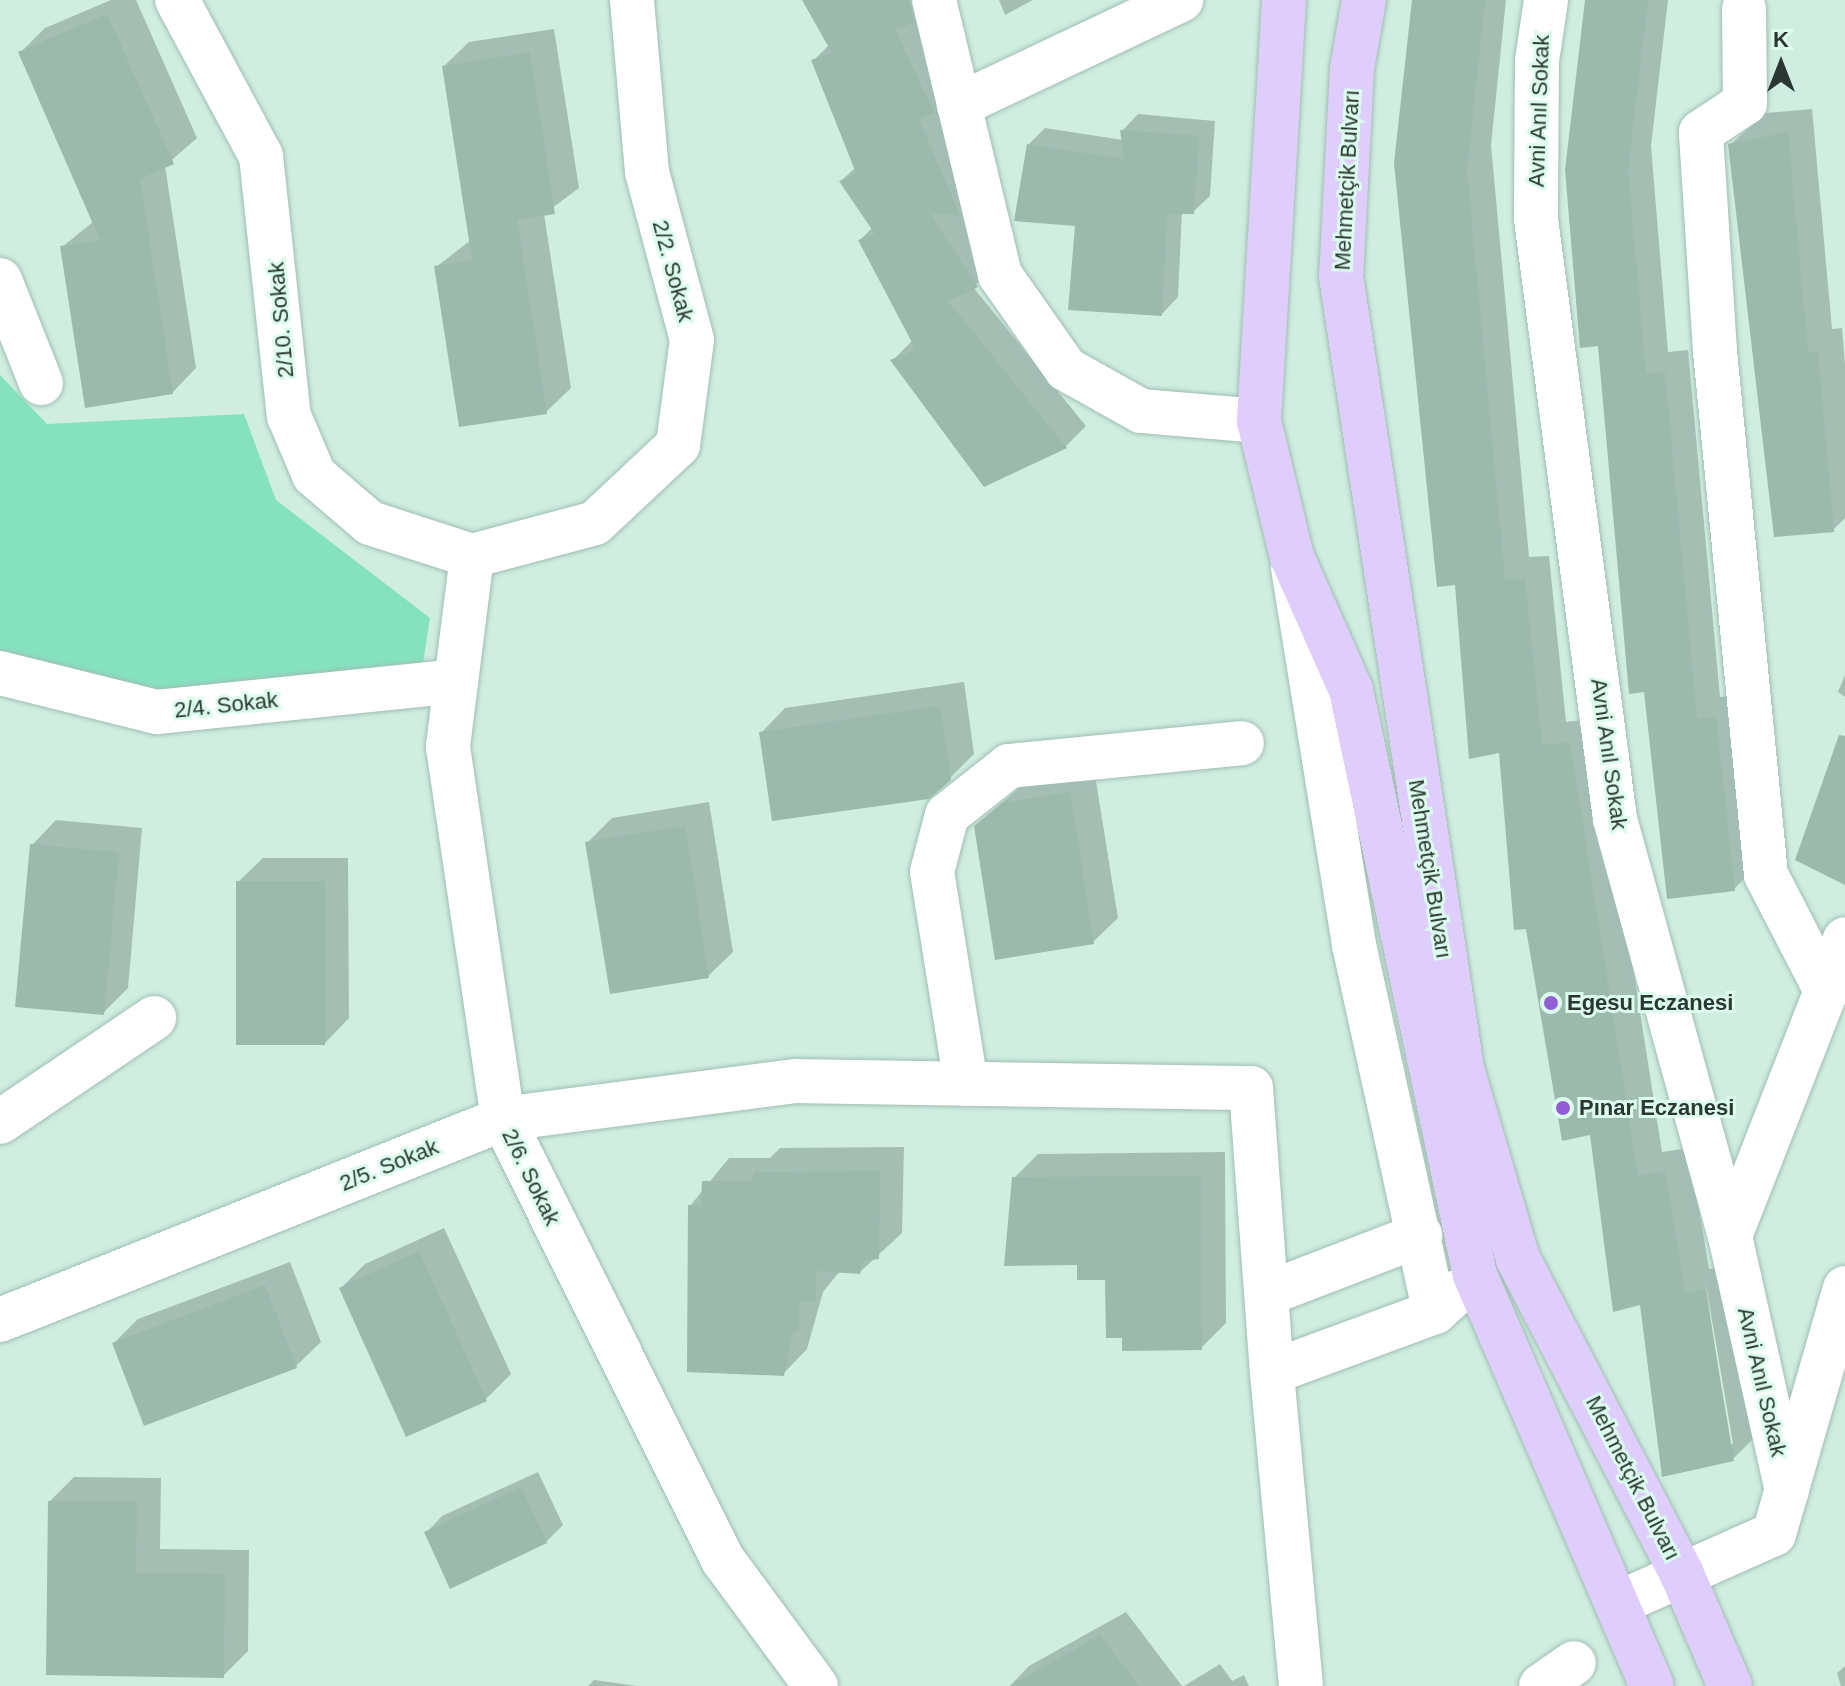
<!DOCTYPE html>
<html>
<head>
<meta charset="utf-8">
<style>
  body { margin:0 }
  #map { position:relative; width:1845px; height:1686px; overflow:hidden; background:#cfeee1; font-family:Helvetica,sans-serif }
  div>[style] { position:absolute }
  .green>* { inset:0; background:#85e2c0 }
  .shadow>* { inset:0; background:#0003 }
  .building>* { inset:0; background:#9bb9ac }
  .roads { filter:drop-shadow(0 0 2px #a0beb1) drop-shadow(0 0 2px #a0beb1) }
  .minor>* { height:44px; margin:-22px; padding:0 22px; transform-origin:22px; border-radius:22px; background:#fff }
  .major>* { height:44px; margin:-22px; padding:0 22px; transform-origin:22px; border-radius:22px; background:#dfcdfb }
  .dots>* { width:22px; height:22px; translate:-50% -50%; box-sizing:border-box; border:4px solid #dcfcee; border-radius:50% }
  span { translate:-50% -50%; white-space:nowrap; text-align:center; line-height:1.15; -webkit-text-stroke:6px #dcfcee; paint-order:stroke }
  .street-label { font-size:22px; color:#2b3732 }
  .poi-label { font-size:22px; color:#2b3732; font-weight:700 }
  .left { translate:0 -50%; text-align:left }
  .north { position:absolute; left:1741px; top:24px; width:80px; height:80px; -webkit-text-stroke:6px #dcfcee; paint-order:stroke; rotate:0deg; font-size:22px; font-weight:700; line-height:32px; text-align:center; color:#2b3732 }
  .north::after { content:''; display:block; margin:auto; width:28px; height:36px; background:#2b3732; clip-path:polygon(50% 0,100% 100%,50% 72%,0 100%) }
</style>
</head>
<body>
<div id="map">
  <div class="green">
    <i style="clip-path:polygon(0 375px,47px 424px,244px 414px,276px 500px,430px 618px,422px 670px,160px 697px,0 661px)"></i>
  </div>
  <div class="shadow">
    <i style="clip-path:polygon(111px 0,136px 0,197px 138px,165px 166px,196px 368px,172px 393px,62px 247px,94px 221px,20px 53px,45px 28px)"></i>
    <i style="clip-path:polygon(809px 0,931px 0,979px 194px,962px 212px,997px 265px,973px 287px,1086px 426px,1066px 446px,984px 485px,892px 361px,913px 340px,860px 240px,873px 227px,841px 181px,856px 167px,813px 61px,829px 45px)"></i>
    <i style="clip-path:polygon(999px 0,1033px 0,1005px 15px)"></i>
    <i style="clip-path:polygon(evenodd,1414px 0,1506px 0,1491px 145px,1529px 557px,1549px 556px,1566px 722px,1594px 719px,1662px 1152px,1689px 1148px,1709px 1269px,1729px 1266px,1757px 1435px,1733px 1459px,1641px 1303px,1591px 1132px,1500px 751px,1414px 0,1705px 1279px,1733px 1444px,1729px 1444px,1705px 1279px)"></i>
    <i style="clip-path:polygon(1587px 0,1668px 0,1651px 146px,1668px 352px,1688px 350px,1720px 697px,1739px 695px,1758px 865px,1734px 889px,1668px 896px)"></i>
    <i style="clip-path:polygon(554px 29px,579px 188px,544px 214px,571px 388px,546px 412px,436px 267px,471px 240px,444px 66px,469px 42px)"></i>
    <i style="clip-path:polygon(1812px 109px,1832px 329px,1842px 328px,1845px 364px,1845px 518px,1833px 530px,1730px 145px,1765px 113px)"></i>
    <i style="clip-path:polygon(1138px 114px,1215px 121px,1210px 196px,1193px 212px,1182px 212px,1178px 297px,1162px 314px,1078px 224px,1029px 144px,1045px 128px,1123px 140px,1122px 131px)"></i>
    <i style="clip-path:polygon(1845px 675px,1845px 697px,1838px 692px)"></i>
    <i style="clip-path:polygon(964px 682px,974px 754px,949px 779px,761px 733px,785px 708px)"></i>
    <i style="clip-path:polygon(1094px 769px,1118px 918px,1093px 942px,976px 826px,1029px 779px)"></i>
    <i style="clip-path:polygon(709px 802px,733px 952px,708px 976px,588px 842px,612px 818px)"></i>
    <i style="clip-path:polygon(56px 820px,142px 828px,128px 988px,103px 1013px,32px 845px)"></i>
    <i style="clip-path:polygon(263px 858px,348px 858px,349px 1018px,325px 1043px,238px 882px)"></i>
    <i style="clip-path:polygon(904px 1147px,902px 1233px,860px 1272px,840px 1271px,823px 1292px,807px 1349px,783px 1374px,690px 1206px,729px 1158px,770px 1158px,780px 1148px)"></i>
    <i style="clip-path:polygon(1225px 1152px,1226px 1323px,1201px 1348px,1124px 1336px,1107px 1278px,1079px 1263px,1014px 1178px,1038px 1154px)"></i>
    <i style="clip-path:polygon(444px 1228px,511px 1374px,486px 1399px,407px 1434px,341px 1288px,365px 1264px)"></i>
    <i style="clip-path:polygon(290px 1262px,321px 1342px,296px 1366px,114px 1343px,138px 1319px)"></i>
    <i style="clip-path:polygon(538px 1472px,563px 1525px,546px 1542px,426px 1533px,442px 1516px)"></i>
    <i style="clip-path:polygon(74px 1477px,161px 1478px,160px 1549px,249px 1550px,248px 1651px,223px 1676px,50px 1501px)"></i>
    <i style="clip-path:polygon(1126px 1612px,1182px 1686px,1010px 1686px,1029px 1666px)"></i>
    <i style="clip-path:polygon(1220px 1664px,1232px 1681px,1244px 1675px,1249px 1686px,1184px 1686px)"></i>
    <i style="clip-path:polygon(1845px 1666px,1845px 1686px,1841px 1686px,1837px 1673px)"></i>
    <i style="clip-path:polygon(594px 1680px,637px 1686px,588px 1686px)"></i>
  </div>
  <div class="building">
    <i style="clip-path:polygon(802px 0,910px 0,914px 23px,895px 29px,934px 113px,919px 119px,960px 216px,929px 213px,978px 287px,948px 301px,1067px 448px,984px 487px,890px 360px,916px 350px,858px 240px,875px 234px,839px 181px,856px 173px,811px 60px,832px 53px)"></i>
    <i style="clip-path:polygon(1412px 0,1485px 0,1467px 170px,1505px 580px,1525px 579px,1542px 745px,1570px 742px,1638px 1175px,1665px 1172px,1685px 1293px,1705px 1289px,1734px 1461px,1662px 1477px,1640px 1305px,1613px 1312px,1590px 1135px,1562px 1141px,1526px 929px,1514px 930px,1499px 753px,1469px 759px,1455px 585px,1437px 587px,1394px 163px)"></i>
    <i style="clip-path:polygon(1585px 0,1648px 0,1628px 170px,1646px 374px,1665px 372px,1697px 719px,1716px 717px,1735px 891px,1667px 899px,1644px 692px,1629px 694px,1598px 346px,1580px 348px,1565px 170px)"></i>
    <i style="clip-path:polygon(107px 14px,174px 164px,140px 179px,173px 394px,85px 408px,60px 246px,100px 240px,18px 52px)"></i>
    <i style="clip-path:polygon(530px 52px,555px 214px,517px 220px,547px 414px,459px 427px,434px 266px,472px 260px,442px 66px)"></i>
    <i style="clip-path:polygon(1120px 130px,1199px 136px,1194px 214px,1167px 214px,1162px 316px,1068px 310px,1075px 226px,1014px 221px,1027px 144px,1124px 159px)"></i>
    <i style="clip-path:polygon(1788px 132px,1808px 352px,1818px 352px,1834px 532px,1774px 537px,1728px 144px)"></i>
    <i style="clip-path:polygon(940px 706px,951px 780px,929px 799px,772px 821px,759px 732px)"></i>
    <i style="clip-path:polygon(1839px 735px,1845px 736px,1845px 885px,1795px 860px)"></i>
    <i style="clip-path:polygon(1070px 792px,1094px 944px,995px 960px,974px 826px,1002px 803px)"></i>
    <i style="clip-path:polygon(685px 826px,709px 978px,610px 994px,585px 842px)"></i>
    <i style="clip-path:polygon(30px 844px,119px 852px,104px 1015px,15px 1007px)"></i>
    <i style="clip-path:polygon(236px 881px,325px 881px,325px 1045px,236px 1045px)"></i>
    <i style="clip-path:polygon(880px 1171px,879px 1259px,863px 1261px,860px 1274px,816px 1271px,816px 1301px,799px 1301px,799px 1331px,792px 1333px,784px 1376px,687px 1372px,688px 1205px,701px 1206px,702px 1181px,752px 1181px,754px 1172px)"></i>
    <i style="clip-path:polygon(1201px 1176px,1202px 1350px,1122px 1351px,1122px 1338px,1106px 1338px,1105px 1280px,1077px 1280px,1077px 1265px,1004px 1266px,1012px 1177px)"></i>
    <i style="clip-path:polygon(419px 1251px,487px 1401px,406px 1437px,339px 1288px)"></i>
    <i style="clip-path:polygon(265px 1285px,297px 1368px,144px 1426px,112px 1343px)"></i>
    <i style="clip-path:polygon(521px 1487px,547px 1543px,450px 1589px,424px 1532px)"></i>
    <i style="clip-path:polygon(48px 1501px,137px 1501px,136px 1573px,225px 1574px,224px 1678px,46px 1675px)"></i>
    <i style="clip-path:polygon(1100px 1635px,1139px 1686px,1010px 1686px)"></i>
  </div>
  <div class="roads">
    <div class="minor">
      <i style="left:177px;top:0;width:177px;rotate:61.7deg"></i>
      <i style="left:261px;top:156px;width:262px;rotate:83.9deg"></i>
      <i style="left:289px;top:416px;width:64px;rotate:67deg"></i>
      <i style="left:314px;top:475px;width:74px;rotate:40.6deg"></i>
      <i style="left:370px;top:523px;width:107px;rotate:17.9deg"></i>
      <i style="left:934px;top:0;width:283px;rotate:76.5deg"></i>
      <i style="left:1000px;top:275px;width:115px;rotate:54.9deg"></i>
      <i style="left:1066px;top:369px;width:86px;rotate:29.2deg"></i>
      <i style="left:1141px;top:411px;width:118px;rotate:4.8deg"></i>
      <i style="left:1546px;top:0;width:62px;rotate:98.4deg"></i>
      <i style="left:1537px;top:61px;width:158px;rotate:90.4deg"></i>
      <i style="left:1536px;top:219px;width:605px;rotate:82.5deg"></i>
      <i style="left:1615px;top:819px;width:433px;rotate:74.6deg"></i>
      <i style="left:1730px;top:1236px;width:261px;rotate:77.4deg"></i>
      <i style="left:959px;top:105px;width:246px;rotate:-25.3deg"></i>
      <i style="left:0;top:280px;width:111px;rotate:68.3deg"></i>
      <i style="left:472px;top:556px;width:193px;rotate:97.2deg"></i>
      <i style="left:448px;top:747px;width:376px;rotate:81.6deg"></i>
      <i style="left:503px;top:1119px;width:493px;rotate:63.5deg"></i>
      <i style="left:723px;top:1560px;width:157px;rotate:53.6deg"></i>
      <i style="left:472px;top:556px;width:127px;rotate:-15deg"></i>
      <i style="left:595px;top:523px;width:114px;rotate:-43.2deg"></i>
      <i style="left:678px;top:445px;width:106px;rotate:-82.4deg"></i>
      <i style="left:692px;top:340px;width:174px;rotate:-105deg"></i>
      <i style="left:647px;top:172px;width:173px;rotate:-95deg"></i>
      <i style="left:1293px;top:568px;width:382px;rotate:80.8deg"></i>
      <i style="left:1354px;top:945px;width:376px;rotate:77.6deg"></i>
      <i style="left:0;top:673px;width:162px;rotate:14deg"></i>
      <i style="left:157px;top:712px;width:301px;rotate:-5.9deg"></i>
      <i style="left:1826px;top:991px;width:55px;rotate:-69.9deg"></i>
      <i style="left:966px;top:1084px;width:215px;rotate:-99.1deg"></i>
      <i style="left:932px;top:872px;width:59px;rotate:-75.3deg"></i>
      <i style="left:947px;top:815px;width:79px;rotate:-38.3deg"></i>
      <i style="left:1009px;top:766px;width:234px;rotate:-5.6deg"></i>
      <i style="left:0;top:1122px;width:186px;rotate:-34deg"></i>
      <i style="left:1730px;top:1236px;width:263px;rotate:-68.6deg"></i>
      <i style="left:1826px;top:991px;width:131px;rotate:-117.3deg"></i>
      <i style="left:1766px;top:875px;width:526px;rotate:-95.56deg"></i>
      <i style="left:1715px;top:351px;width:219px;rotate:-93.7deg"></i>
      <i style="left:1701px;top:132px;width:53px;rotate:-33.4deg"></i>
      <i style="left:1745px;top:103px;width:94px;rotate:-90.6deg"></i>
      <i style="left:1269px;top:1293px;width:162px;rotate:-21deg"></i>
      <i style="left:0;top:1320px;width:542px;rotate:-21.78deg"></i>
      <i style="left:503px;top:1119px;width:295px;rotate:-7.4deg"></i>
      <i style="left:796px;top:1081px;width:455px;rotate:0.9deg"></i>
      <i style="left:1251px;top:1088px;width:285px;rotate:85.8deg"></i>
      <i style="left:1621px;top:1602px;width:167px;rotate:-24deg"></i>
      <i style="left:1774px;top:1534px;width:256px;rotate:-73.9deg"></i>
      <i style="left:1301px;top:1686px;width:315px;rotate:-95.3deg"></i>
      <i style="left:1272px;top:1372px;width:174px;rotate:-20.2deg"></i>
      <i style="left:1435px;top:1312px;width:30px;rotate:-42deg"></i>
      <i style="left:1541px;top:1686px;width:40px;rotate:-34.9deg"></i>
    </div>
    <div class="major">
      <i style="left:1284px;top:0;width:422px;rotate:93.4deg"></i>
      <i style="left:1259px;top:421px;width:140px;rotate:76.4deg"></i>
      <i style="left:1292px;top:557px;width:145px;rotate:66.1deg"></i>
      <i style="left:1351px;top:690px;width:598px;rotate:78.03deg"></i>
      <i style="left:1475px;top:1275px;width:447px;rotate:66.7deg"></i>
      <i style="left:1364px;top:0;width:70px;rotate:99.9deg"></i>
      <i style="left:1352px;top:69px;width:207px;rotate:93deg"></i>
      <i style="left:1341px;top:276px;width:802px;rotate:81.32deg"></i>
      <i style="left:1462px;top:1069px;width:198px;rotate:73.6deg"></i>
      <i style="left:1518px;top:1259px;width:353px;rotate:62.5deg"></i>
      <i style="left:1681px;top:1572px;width:124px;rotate:66.7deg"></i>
    </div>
  </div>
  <div class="dots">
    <i style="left:1551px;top:1003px;background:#935dd6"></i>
    <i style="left:1563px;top:1108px;background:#935dd6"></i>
  </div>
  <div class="street-label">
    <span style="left:1539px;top:111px;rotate:-88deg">Avni Anıl Sokak</span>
    <span style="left:1347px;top:180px;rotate:-87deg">Mehmetçik Bulvarı</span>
    <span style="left:673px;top:271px;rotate:75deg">2/2. Sokak</span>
    <span style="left:281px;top:320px;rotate:-95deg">2/10. Sokak</span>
    <span style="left:226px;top:705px;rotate:-6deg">2/4. Sokak</span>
    <span style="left:1609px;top:754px;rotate:82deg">Avni Anıl Sokak</span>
    <span style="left:1430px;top:869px;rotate:81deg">Mehmetçik Bulvarı</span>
    <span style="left:389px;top:1165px;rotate:-22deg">2/5. Sokak</span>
    <span style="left:531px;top:1177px;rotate:64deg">2/6. Sokak</span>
    <span style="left:1762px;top:1382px;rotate:77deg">Avni Anıl Sokak</span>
    <span style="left:1633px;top:1478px;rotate:63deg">Mehmetçik Bulvarı</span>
  </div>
  <div class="poi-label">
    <span class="left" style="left:1567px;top:1003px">Egesu Eczanesi</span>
    <span class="left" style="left:1579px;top:1108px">Pınar Eczanesi</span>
  </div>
  <div class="north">K</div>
</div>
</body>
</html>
